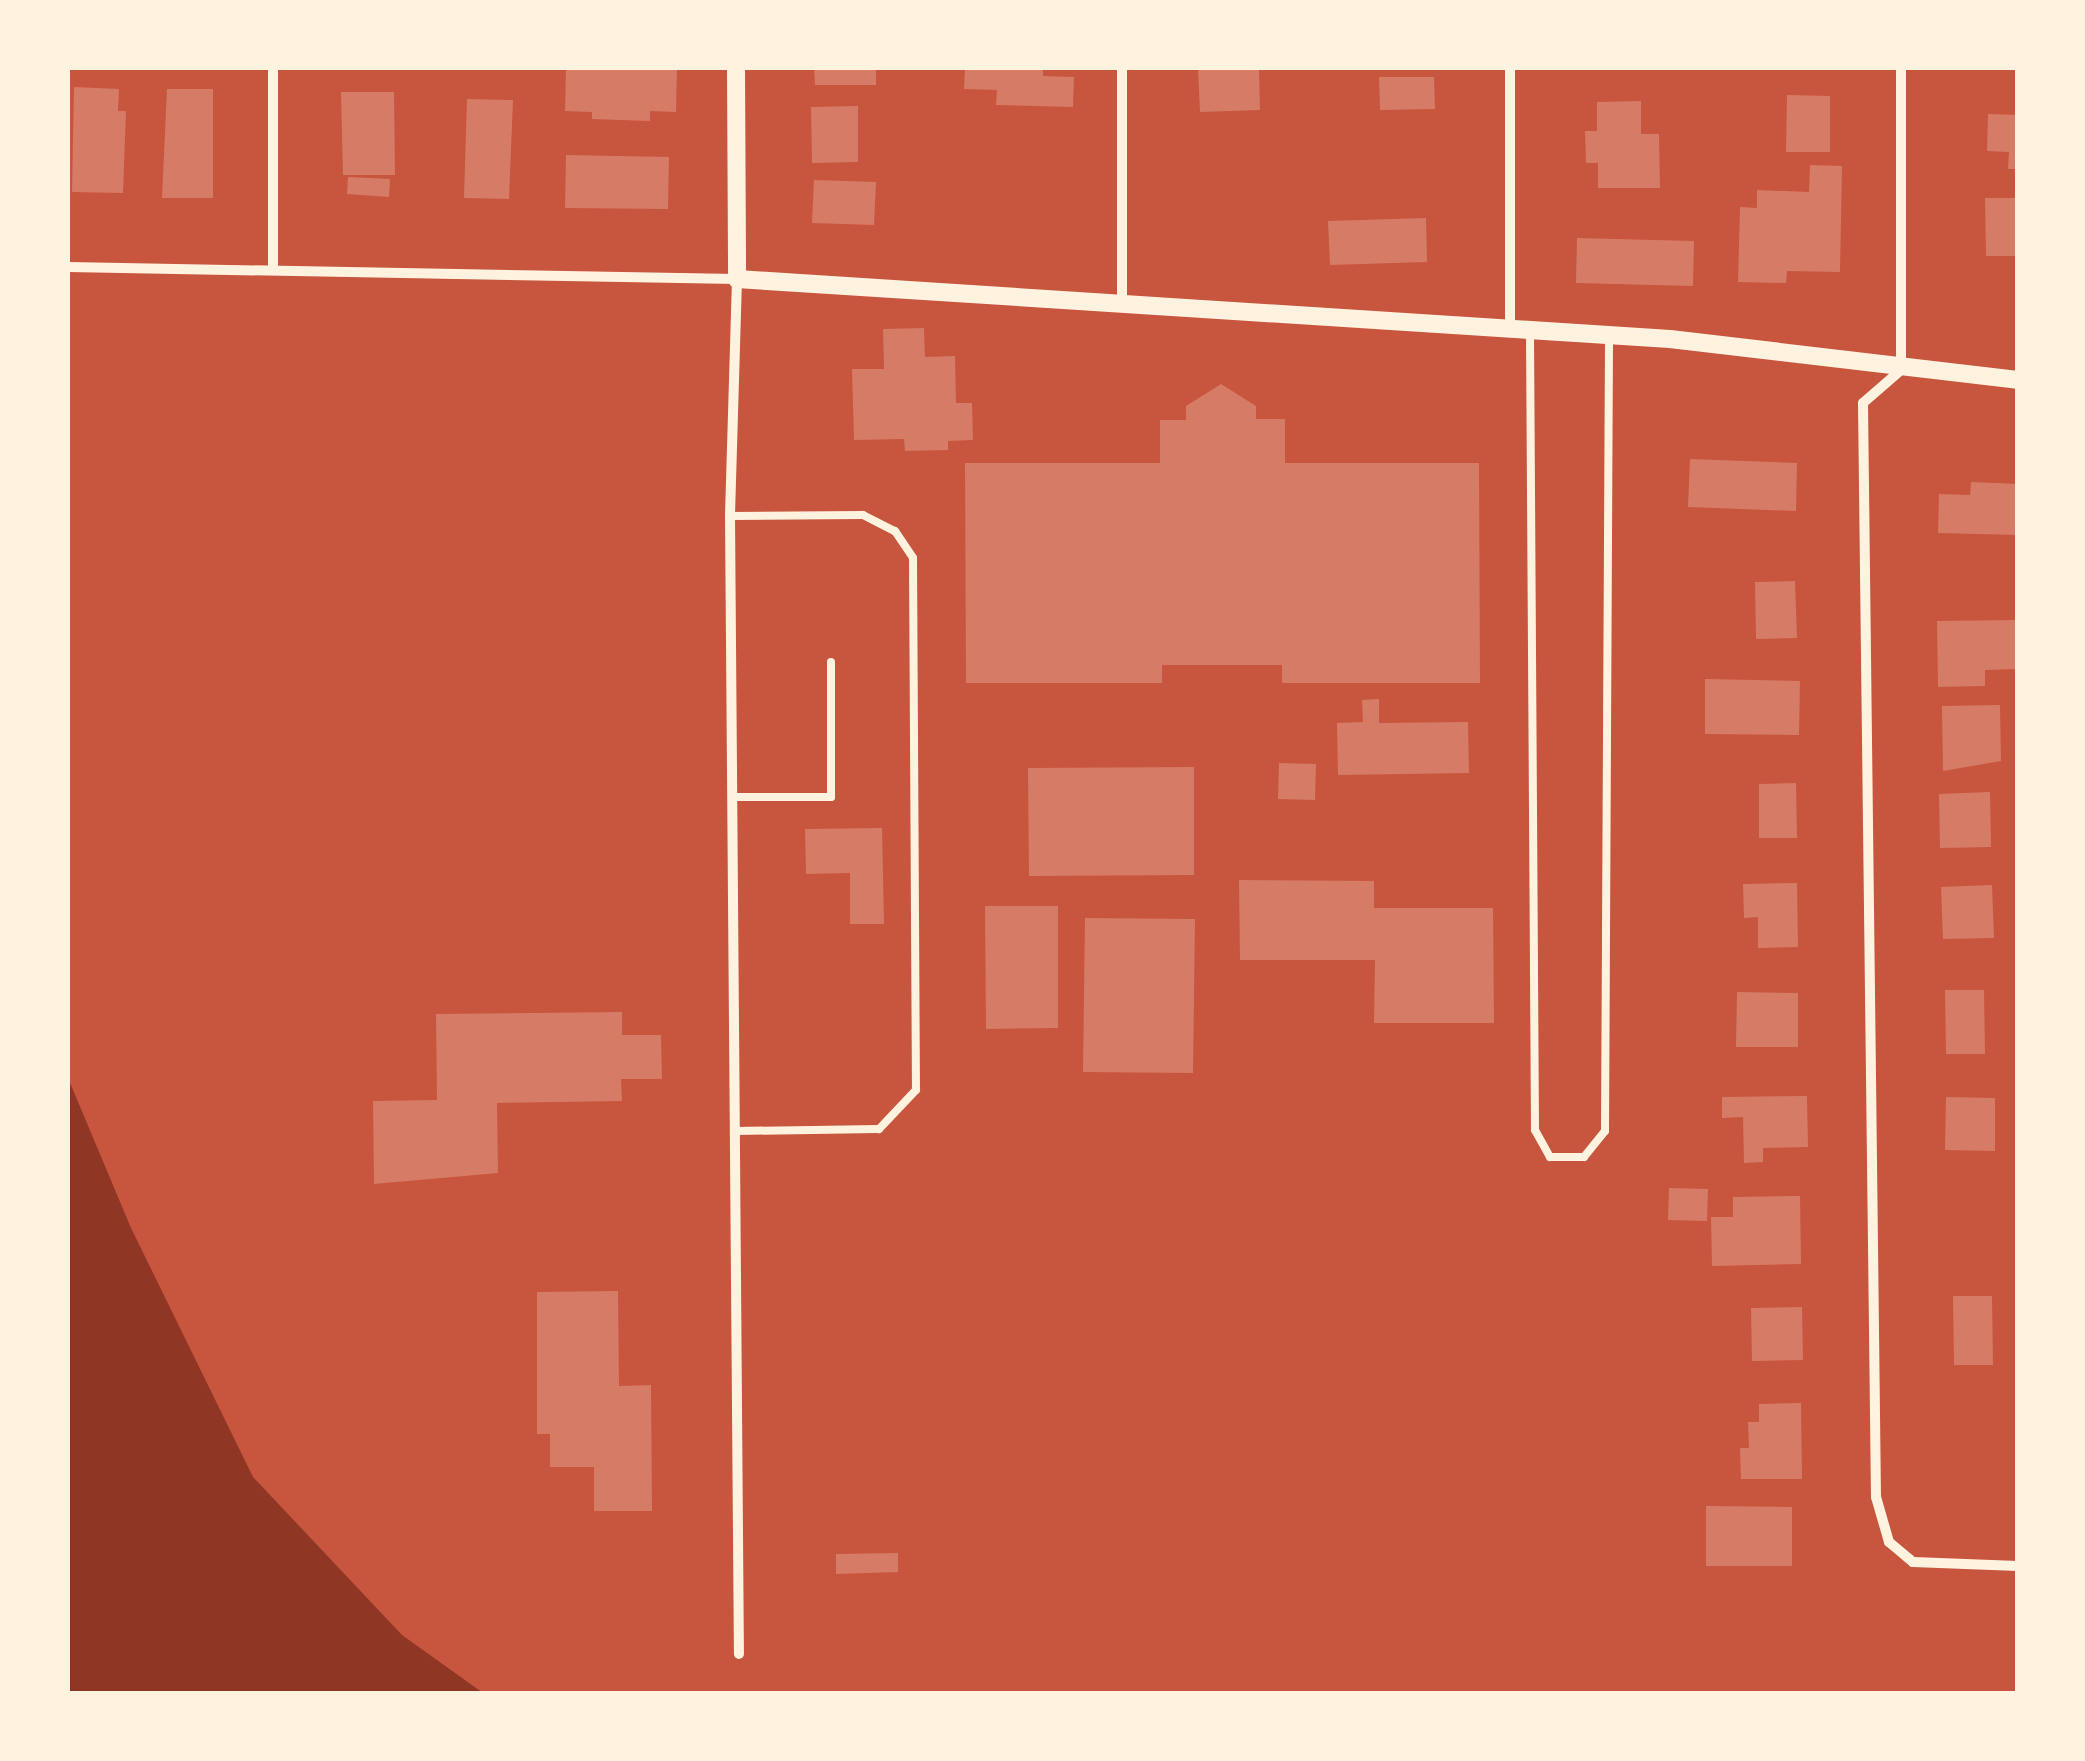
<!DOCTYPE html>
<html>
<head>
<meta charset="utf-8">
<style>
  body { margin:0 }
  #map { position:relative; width:2085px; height:1761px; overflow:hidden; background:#c8553d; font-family:Barlow,sans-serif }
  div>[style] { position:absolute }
  .water>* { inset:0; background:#8f3625 }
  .building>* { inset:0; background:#d67c66 }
  .service>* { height:8px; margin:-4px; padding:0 4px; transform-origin:4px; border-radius:4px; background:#fff3e0 }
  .minor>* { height:10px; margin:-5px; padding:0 5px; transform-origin:5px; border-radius:5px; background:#fff3e0 }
  .tertiary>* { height:18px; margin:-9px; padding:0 9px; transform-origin:9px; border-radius:9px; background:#fff3e0 }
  span { translate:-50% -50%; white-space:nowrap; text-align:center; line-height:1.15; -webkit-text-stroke:8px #fff3e0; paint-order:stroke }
  .frame { position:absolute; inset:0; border:70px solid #fff3e0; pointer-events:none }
</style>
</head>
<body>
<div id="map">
  <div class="water">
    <i style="clip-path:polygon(68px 1078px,131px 1228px,253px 1477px,402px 1635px,483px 1693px,68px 1693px)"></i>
  </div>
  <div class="building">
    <i style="clip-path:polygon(566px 68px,677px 68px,676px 112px,650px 111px,650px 121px,592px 119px,592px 112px,565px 111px)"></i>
    <i style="clip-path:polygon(814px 68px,876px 68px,876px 85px,815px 85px)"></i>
    <i style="clip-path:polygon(965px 68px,1043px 68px,1043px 76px,1074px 77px,1073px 107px,996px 105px,997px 90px,964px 89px)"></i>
    <i style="clip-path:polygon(1198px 68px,1259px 68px,1260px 110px,1200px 112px)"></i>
    <i style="clip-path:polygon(1379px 77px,1434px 77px,1435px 109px,1380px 110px)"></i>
    <i style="clip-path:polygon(74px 87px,119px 89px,118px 111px,126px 111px,123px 193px,72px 192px)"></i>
    <i style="clip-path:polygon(167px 89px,213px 89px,213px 198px,162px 198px)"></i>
    <i style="clip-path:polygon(341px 92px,394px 92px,395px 175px,343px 175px)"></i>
    <i style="clip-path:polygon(1787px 95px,1830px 96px,1830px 152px,1786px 152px)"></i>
    <i style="clip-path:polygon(467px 99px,513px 100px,509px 199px,464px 198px)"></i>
    <i style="clip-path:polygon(1641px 101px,1641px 134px,1659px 134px,1660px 188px,1598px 188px,1598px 163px,1586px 163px,1585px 131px,1597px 131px,1597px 102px)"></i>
    <i style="clip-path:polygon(858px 106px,858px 162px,812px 163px,811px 107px)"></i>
    <i style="clip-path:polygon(1988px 114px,2018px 115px,2018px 169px,2008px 169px,2009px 152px,1987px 151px)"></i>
    <i style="clip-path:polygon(566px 155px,669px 157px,668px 209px,565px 208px)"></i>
    <i style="clip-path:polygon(1810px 165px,1842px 166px,1840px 272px,1787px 271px,1786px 283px,1738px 282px,1740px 207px,1757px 208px,1757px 190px,1809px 192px)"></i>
    <i style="clip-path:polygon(348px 177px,390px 179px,389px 197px,347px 194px)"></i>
    <i style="clip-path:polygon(814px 180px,876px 182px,874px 225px,812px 223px)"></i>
    <i style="clip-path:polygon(1985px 198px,2018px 198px,2018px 256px,1986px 256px)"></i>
    <i style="clip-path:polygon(1426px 218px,1427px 262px,1330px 265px,1328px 221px)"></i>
    <i style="clip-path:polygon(1577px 238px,1694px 241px,1693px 286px,1576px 283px)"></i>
    <i style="clip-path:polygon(924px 328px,925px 357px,955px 356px,956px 403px,972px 403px,973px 440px,948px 441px,948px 450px,905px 451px,904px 439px,854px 440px,852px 369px,884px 369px,883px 329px)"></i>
    <i style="clip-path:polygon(1221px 384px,1256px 406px,1256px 419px,1285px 419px,1285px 463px,1479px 463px,1480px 683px,1282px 683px,1282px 665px,1162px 665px,1162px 683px,966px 683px,965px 463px,1160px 463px,1160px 420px,1186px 420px,1186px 406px)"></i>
    <i style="clip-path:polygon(1690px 459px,1797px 463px,1796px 511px,1688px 507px)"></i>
    <i style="clip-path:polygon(1971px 482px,2018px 484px,2018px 535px,1938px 533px,1939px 494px,1970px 495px)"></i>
    <i style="clip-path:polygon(1795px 581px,1797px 638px,1756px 639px,1755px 582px)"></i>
    <i style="clip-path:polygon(2018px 620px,2018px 669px,1985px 670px,1985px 686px,1938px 687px,1937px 621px)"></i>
    <i style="clip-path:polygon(1705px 679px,1800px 681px,1799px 735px,1705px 734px)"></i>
    <i style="clip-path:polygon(1379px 699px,1379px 723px,1468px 722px,1469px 773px,1338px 775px,1337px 723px,1363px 722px,1362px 700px)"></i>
    <i style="clip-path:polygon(2000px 705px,2001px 761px,1943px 771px,1942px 706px)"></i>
    <i style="clip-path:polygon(1279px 763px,1316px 764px,1315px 800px,1278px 799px)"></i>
    <i style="clip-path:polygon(1194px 767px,1194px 875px,1029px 876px,1028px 768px)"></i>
    <i style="clip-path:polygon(1796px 783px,1797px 838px,1759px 838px,1759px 784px)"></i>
    <i style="clip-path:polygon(1990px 792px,1991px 847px,1940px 848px,1939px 794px)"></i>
    <i style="clip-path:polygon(882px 828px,884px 924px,850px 924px,850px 873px,806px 874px,805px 829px)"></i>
    <i style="clip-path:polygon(1239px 880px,1374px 881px,1374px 908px,1493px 908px,1494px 1023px,1374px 1023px,1375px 960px,1240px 960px)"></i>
    <i style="clip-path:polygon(1797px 883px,1798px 947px,1758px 948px,1758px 917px,1744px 918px,1743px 884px)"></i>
    <i style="clip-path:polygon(1992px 885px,1994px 938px,1943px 939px,1941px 887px)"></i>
    <i style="clip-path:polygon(985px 906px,1058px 906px,1058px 1028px,986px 1029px)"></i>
    <i style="clip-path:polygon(1085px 918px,1195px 919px,1193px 1073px,1083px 1072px)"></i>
    <i style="clip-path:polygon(1945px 990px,1984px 990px,1985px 1054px,1946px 1054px)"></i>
    <i style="clip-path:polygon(1737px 992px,1798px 993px,1798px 1047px,1736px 1047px)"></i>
    <i style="clip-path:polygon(622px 1012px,622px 1035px,661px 1035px,662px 1079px,621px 1079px,622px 1101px,497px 1103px,498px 1173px,374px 1184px,373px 1101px,437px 1100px,436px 1014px)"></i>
    <i style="clip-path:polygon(1807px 1096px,1808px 1147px,1763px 1148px,1763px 1162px,1744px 1163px,1743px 1117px,1722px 1118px,1722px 1097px)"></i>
    <i style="clip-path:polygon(1946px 1097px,1995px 1098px,1995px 1151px,1945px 1150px)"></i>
    <i style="clip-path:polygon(1669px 1188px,1708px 1189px,1707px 1221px,1668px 1220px)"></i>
    <i style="clip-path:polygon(1800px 1196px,1801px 1264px,1712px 1266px,1711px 1217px,1733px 1217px,1733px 1197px)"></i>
    <i style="clip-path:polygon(618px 1291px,619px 1386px,651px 1385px,652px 1511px,594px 1511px,594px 1467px,550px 1467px,550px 1434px,537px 1434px,537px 1292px)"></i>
    <i style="clip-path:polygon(1953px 1296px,1992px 1296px,1993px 1365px,1954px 1365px)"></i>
    <i style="clip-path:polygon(1802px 1307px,1803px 1360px,1752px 1361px,1751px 1308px)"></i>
    <i style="clip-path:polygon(1801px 1403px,1802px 1479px,1741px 1479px,1740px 1448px,1749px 1448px,1748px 1422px,1759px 1422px,1759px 1404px)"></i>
    <i style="clip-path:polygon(1706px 1506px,1792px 1507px,1792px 1566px,1706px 1566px)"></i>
    <i style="clip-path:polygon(898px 1553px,898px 1572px,836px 1574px,836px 1554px)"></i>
  </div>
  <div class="service">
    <i style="left:1530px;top:333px;width:797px;rotate:89.64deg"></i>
    <i style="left:1535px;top:1130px;width:31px;rotate:61deg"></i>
    <i style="left:1550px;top:1157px;width:34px"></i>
    <i style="left:1584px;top:1157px;width:33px;rotate:-51deg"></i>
    <i style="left:1605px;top:1131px;width:796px;rotate:-89.71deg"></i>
    <i style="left:730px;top:516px;width:133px;rotate:-0.4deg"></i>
    <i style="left:863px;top:515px;width:36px;rotate:27deg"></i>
    <i style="left:895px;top:531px;width:32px;rotate:56deg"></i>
    <i style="left:913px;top:558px;width:532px;rotate:89.68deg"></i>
    <i style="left:916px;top:1090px;width:54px;rotate:133.5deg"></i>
    <i style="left:879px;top:1129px;width:144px;rotate:179.2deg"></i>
    <i style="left:732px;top:797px;width:99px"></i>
    <i style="left:831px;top:797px;width:135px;rotate:-90deg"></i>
  </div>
  <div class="minor">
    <i style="left:1901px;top:68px;width:302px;rotate:90deg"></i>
    <i style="left:1901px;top:370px;width:50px;rotate:139deg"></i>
    <i style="left:1863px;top:403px;width:1094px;rotate:89.32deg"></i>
    <i style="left:1876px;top:1497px;width:47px;rotate:73.9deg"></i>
    <i style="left:1889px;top:1542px;width:31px;rotate:40deg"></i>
    <i style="left:1913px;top:1562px;width:105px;rotate:2.2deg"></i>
    <i style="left:68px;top:267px;width:669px;rotate:1.03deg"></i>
    <i style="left:737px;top:279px;width:237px;rotate:91.7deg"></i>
    <i style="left:730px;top:516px;width:1138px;rotate:89.55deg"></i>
    <i style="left:273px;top:269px;width:201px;rotate:-90deg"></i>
    <i style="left:1122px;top:300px;width:232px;rotate:-90deg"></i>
    <i style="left:1510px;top:329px;width:261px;rotate:-90deg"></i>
  </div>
  <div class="tertiary">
    <i style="left:736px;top:68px;width:211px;rotate:89.7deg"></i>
    <i style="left:737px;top:279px;width:935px;rotate:3.68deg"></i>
    <i style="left:1670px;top:339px;width:350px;rotate:6.7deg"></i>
  </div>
  <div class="frame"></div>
</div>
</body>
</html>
